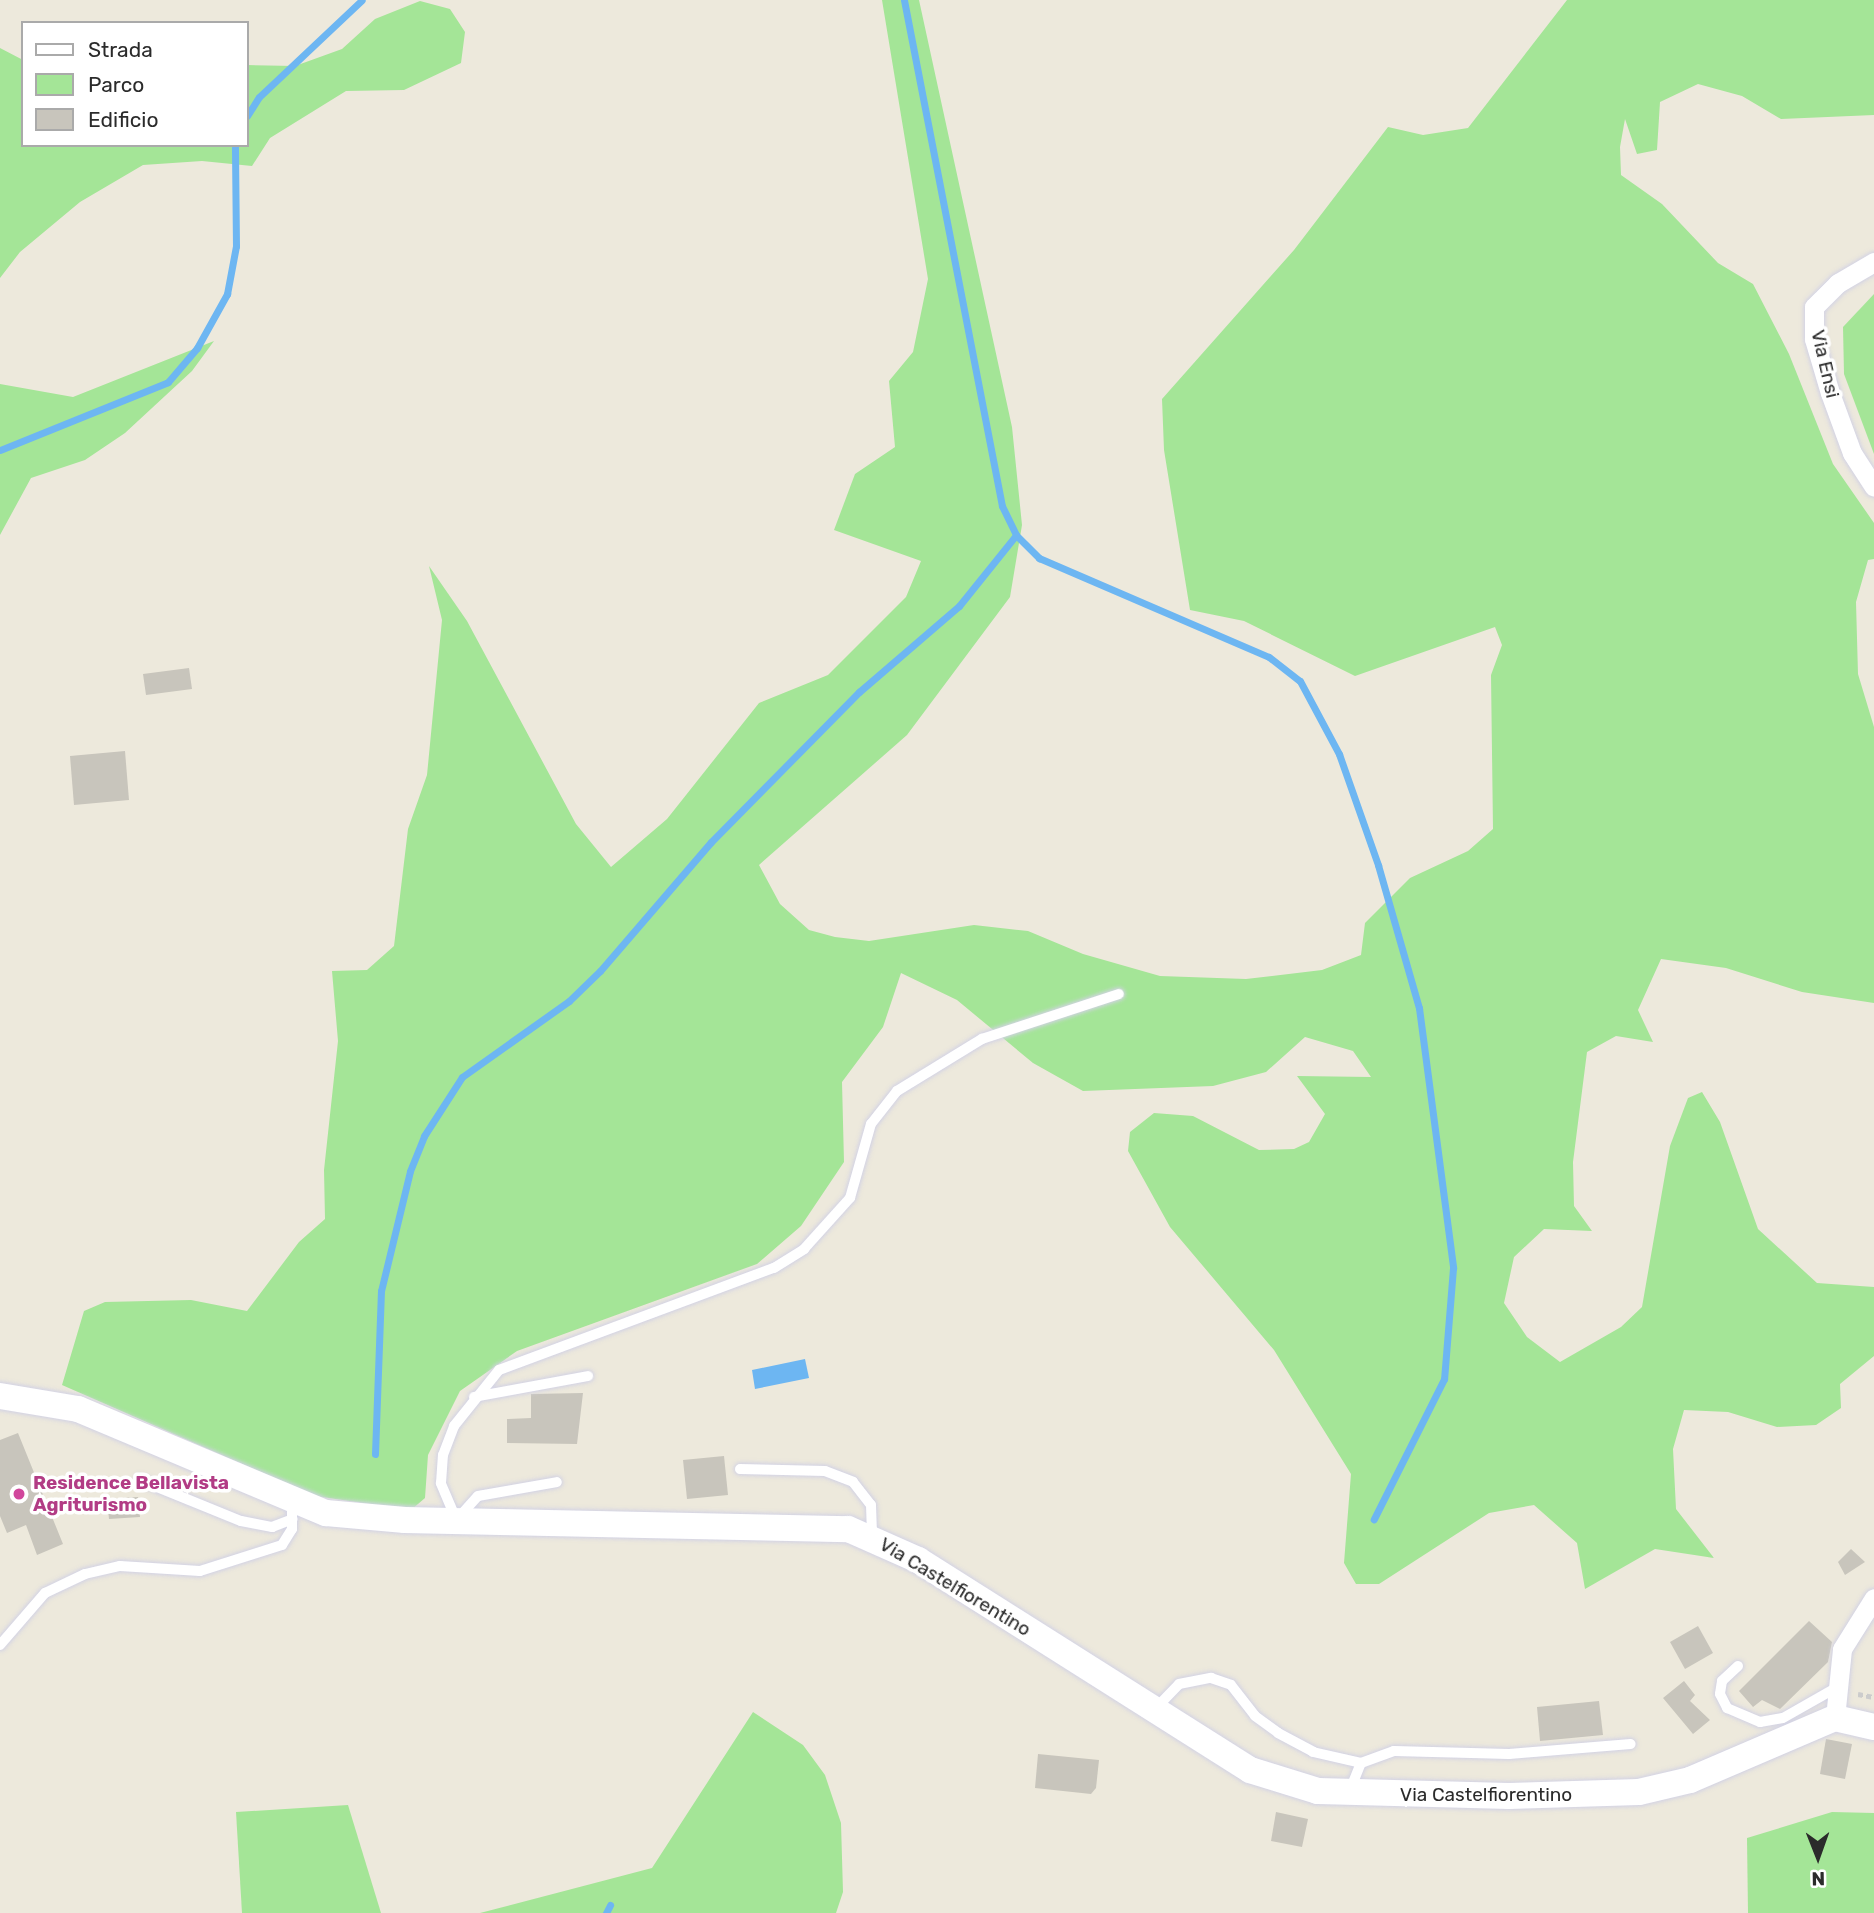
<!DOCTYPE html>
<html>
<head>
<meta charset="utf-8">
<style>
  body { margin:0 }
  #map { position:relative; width:1874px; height:1913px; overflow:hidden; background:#ede9dc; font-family:Rubik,sans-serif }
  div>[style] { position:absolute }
  .green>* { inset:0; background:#a4e597 }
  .water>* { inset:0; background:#6db6f2 }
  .stream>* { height:7px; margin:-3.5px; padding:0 3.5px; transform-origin:3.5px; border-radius:3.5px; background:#6db6f2 }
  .building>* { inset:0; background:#c8c5bc }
  .path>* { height:4.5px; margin-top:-2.25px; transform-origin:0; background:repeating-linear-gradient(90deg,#ccc 0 5px,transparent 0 8.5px) }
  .roads { filter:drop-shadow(0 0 2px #d2d2e4) drop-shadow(0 0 2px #d2d2e4) }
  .lane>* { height:10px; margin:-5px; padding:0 5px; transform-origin:5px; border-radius:5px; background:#fff }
  .street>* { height:19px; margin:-9.5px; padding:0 9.5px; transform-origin:9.5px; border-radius:9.5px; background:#fff }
  .secondary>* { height:26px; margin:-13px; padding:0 13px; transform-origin:13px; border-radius:13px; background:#fff }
  .dots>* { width:19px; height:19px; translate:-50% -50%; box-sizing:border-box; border:4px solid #fff; border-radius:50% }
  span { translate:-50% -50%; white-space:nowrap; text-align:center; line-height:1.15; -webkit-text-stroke:7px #fff; paint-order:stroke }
  .street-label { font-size:19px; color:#2b2b2b }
  .hotel-label { font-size:19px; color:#b23c85; font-weight:700 }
  .left { translate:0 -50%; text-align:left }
  .legend { position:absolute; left:21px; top:21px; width:228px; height:126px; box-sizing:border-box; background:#fff; border:2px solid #aaa; margin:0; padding:9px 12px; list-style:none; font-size:21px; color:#2b2b2b }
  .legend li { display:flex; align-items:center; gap:14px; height:35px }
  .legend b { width:35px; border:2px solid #aaa }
  .north { position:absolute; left:1783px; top:1822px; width:70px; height:70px; -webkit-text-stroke:5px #fff; paint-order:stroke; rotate:179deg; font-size:19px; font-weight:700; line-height:28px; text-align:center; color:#2b2b2b }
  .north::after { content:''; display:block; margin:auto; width:24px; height:32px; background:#2b2b2b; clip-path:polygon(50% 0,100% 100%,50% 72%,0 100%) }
</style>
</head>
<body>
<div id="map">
  <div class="green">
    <i style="clip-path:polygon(882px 0,919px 0,1012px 427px,1022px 525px,1010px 597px,907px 735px,759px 865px,780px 904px,809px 930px,835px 937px,869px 941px,974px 925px,1028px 931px,1083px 954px,1160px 976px,1246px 979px,1322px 970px,1361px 955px,1365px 923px,1410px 878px,1468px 851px,1493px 829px,1491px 675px,1502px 645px,1495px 627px,1355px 676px,1244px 621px,1190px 610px,1164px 450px,1162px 399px,1294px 250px,1388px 127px,1423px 135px,1468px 128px,1567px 0,1874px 0,1874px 115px,1781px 119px,1742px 96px,1698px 84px,1660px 102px,1657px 150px,1637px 154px,1625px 119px,1620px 147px,1621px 175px,1662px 204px,1718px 263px,1753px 284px,1789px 354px,1833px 464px,1874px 523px,1874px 559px,1868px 560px,1856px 602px,1858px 674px,1874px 727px,1874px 1003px,1802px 992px,1726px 968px,1661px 959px,1638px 1010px,1653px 1042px,1616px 1036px,1587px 1052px,1573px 1162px,1574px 1206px,1592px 1231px,1544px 1229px,1514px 1257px,1504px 1303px,1527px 1337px,1560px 1362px,1621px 1327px,1642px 1307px,1670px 1146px,1688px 1098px,1702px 1092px,1720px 1122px,1758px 1229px,1817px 1283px,1874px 1287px,1874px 1356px,1840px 1384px,1841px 1408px,1816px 1425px,1777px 1427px,1728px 1412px,1684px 1410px,1673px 1449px,1676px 1509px,1714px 1558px,1655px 1549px,1585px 1589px,1577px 1543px,1534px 1505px,1489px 1513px,1379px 1584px,1356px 1584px,1344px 1563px,1351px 1474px,1274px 1350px,1170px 1227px,1128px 1151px,1130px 1132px,1154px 1113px,1193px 1116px,1259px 1150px,1294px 1149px,1309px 1142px,1325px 1114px,1297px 1076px,1371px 1077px,1353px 1051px,1305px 1037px,1266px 1072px,1213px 1086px,1083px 1091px,1033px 1063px,957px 1000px,901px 973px,883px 1027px,842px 1082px,844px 1162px,801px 1226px,757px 1264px,517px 1351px,460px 1391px,428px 1455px,425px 1498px,411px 1510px,315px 1496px,62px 1385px,84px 1311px,105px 1302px,191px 1300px,247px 1311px,299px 1242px,325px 1219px,324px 1170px,338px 1041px,332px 971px,367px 970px,394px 946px,408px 829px,427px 775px,442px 620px,429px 566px,467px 621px,576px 824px,611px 867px,667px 819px,759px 703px,828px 675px,906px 597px,921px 561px,834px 530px,855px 474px,895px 447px,889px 381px,913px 352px,928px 279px)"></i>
    <i style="clip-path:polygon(420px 1px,450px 9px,465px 32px,461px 63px,404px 90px,346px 91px,270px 138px,252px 166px,202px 161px,143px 165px,80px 202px,20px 252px,0 278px,0 48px,23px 60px,23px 145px,247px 145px,247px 65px,295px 66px,342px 49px,375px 19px)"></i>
    <i style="clip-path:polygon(1874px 294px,1874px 454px,1844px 374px,1843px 327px)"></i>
    <i style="clip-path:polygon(214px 341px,192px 371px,125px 433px,85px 460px,31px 478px,0 535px,0 384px,73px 397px)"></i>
    <i style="clip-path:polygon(753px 1712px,803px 1745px,825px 1775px,841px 1823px,843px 1892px,836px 1913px,480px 1913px,652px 1868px)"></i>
    <i style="clip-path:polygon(348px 1805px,381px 1913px,242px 1913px,236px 1812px)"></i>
    <i style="clip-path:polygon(1832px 1812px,1874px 1813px,1874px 1913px,1748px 1913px,1747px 1838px)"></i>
  </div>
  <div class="water">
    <i style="clip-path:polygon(805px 1359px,809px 1378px,755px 1389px,752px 1370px)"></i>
  </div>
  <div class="stream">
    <i style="left:904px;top:0;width:515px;rotate:79.04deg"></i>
    <i style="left:1002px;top:506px;width:32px;rotate:64deg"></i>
    <i style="left:1016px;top:535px;width:33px;rotate:45deg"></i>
    <i style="left:1039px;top:558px;width:250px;rotate:23.3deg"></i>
    <i style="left:1269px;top:657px;width:39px;rotate:38deg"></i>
    <i style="left:1300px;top:681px;width:83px;rotate:61.9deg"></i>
    <i style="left:1339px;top:754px;width:118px;rotate:70.6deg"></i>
    <i style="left:1378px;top:865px;width:149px;rotate:74deg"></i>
    <i style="left:1419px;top:1008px;width:262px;rotate:82.5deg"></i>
    <i style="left:1453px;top:1268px;width:111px;rotate:94.6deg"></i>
    <i style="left:1444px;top:1379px;width:157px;rotate:116.6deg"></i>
    <i style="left:247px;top:116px;width:22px;rotate:-58deg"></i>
    <i style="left:259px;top:97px;width:141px;rotate:-43.3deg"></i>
    <i style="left:0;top:450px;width:181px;rotate:-22deg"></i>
    <i style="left:168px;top:382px;width:45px;rotate:-49.5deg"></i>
    <i style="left:197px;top:348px;width:62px;rotate:-60.9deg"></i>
    <i style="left:227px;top:294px;width:49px;rotate:-79.4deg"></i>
    <i style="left:236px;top:246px;width:101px;rotate:-90.6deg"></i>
    <i style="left:375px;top:1454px;width:163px;rotate:-87.9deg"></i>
    <i style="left:381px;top:1291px;width:123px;rotate:-76.4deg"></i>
    <i style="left:410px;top:1171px;width:38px;rotate:-68deg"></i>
    <i style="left:424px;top:1136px;width:70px;rotate:-57.2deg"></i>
    <i style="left:462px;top:1077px;width:131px;rotate:-35.4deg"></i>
    <i style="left:569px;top:1001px;width:43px;rotate:-44.1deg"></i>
    <i style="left:600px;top:971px;width:170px;rotate:-49.3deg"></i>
    <i style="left:711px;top:842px;width:211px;rotate:-45.4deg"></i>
    <i style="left:859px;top:692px;width:132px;rotate:-40.7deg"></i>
    <i style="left:959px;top:606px;width:91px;rotate:-51.2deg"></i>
    <i style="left:606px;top:1913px;width:9px;rotate:-63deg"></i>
  </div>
  <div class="building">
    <i style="clip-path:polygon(189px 668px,192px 689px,146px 695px,143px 674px)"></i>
    <i style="clip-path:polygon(125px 751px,129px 800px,74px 805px,70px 756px)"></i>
    <i style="clip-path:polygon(583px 1393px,577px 1444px,507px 1443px,507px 1419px,531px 1418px,531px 1394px)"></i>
    <i style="clip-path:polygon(18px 1433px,63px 1544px,37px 1555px,26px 1525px,7px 1533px,0 1516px,0 1440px)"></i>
    <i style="clip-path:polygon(724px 1456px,728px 1495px,687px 1499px,683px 1460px)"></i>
    <i style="clip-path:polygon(138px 1497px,140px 1517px,109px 1519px,107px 1499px)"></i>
    <i style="clip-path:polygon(1851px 1549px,1865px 1562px,1845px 1575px,1838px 1562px)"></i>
    <i style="clip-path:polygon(1809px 1621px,1832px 1642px,1828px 1662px,1780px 1709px,1762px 1700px,1753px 1707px,1739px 1691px)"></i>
    <i style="clip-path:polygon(1698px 1626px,1713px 1653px,1685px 1669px,1670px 1642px)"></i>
    <i style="clip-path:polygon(1684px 1681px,1695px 1695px,1690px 1701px,1710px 1720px,1693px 1734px,1663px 1698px)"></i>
    <i style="clip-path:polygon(1599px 1701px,1603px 1735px,1540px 1741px,1537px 1707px)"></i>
    <i style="clip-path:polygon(1826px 1739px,1852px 1744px,1845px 1779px,1820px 1774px)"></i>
    <i style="clip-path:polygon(1038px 1754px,1099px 1760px,1096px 1788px,1091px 1794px,1035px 1788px)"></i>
    <i style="clip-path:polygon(1276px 1812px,1308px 1819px,1302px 1847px,1271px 1841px)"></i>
  </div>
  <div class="path">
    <i style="left:1858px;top:1694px;width:16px;rotate:11deg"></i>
  </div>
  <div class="roads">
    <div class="lane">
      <i style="left:474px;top:1397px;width:116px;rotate:-10.4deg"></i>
      <i style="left:740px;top:1469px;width:85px;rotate:1.3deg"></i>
      <i style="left:825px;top:1471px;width:30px;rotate:21deg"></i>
      <i style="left:853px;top:1482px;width:29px;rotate:52deg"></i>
      <i style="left:871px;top:1505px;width:32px;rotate:88deg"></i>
      <i style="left:140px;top:1480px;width:109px;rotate:22.1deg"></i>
      <i style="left:241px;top:1521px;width:32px;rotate:11deg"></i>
      <i style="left:272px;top:1527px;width:22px;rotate:-21deg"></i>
      <i style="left:459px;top:1517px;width:28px;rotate:-48deg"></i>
      <i style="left:478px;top:1496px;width:80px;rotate:-10deg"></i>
      <i style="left:456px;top:1519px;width:39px;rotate:-113deg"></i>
      <i style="left:441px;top:1483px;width:28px;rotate:-86deg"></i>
      <i style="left:443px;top:1455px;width:31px;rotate:-69deg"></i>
      <i style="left:454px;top:1426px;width:72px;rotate:-51.2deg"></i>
      <i style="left:499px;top:1370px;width:293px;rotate:-20.4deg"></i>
      <i style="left:774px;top:1268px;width:36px;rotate:-32deg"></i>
      <i style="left:804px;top:1249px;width:69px;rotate:-48deg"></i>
      <i style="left:850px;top:1198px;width:77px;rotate:-74.2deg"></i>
      <i style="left:871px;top:1124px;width:42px;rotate:-51.8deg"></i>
      <i style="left:897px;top:1091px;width:100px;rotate:-31.5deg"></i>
      <i style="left:982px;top:1039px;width:144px;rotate:-18.2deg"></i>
      <i style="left:0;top:1645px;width:69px;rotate:-49.1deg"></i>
      <i style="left:45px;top:1593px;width:44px;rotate:-25.4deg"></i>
      <i style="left:85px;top:1574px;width:36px;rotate:-13deg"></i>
      <i style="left:120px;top:1566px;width:80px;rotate:3.6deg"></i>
      <i style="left:200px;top:1571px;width:86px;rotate:-17.6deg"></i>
      <i style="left:282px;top:1545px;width:19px;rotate:-58deg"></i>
      <i style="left:292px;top:1529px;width:27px;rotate:-90deg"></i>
      <i style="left:1738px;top:1666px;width:22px;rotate:137deg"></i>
      <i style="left:1722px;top:1681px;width:13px;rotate:99deg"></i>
      <i style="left:1720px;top:1694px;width:16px;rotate:63deg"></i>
      <i style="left:1727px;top:1708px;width:36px;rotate:23deg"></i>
      <i style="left:1760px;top:1722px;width:23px;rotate:-10deg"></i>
      <i style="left:1783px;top:1718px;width:59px;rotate:-29.6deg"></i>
      <i style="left:1156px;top:1708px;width:33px;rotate:-46deg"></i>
      <i style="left:1179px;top:1684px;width:33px;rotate:-11deg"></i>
      <i style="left:1211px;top:1678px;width:21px;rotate:19deg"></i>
      <i style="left:1231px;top:1685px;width:39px;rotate:52deg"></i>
      <i style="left:1255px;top:1716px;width:29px;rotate:36deg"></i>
      <i style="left:1278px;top:1733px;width:40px;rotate:28deg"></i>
      <i style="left:1313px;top:1752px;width:49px;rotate:12.9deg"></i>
      <i style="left:1350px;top:1790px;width:29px;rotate:-68deg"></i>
      <i style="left:1361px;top:1763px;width:35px;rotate:-20deg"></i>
      <i style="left:1394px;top:1751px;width:115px;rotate:1.5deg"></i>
      <i style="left:1509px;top:1754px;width:122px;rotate:-4.7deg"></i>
    </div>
    <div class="street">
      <i style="left:1874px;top:262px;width:42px;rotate:149.7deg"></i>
      <i style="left:1838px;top:283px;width:34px;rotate:135deg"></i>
      <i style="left:1814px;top:307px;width:32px;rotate:90deg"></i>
      <i style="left:1814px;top:339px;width:56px;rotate:73.5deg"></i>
      <i style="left:1830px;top:393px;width:64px;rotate:69.9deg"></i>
      <i style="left:1852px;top:453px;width:40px;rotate:57.1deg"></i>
      <i style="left:1835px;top:1718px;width:69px;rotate:-84.2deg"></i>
      <i style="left:1842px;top:1649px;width:60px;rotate:-57.9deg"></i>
    </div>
    <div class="secondary">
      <i style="left:0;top:1396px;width:79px;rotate:9.5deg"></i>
      <i style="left:78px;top:1409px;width:269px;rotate:22.8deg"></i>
      <i style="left:326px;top:1513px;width:79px;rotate:5.1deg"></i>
      <i style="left:405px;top:1520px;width:443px;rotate:1.2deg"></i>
      <i style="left:848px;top:1529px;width:77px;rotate:23.9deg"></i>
      <i style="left:918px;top:1560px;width:393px;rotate:32.3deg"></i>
      <i style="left:1250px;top:1770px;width:71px;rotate:17.2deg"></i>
      <i style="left:1318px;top:1791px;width:191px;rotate:1.5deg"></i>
      <i style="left:1509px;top:1796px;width:130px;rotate:-1.8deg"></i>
      <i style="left:1639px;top:1792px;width:52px;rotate:-13.2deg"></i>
      <i style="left:1690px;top:1780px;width:158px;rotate:-23.2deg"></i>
      <i style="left:1835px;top:1718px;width:40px;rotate:13deg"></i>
    </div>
  </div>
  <div class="dots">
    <i style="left:19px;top:1494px;background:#d1479c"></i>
  </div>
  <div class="street-label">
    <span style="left:1825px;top:364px;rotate:77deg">Via Ensi</span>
    <span style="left:955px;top:1587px;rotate:31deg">Via Castelfiorentino</span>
    <span style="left:1486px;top:1795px">Via Castelfiorentino</span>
  </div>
  <div class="hotel-label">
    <span class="left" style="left:33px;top:1494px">Residence Bellavista<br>Agriturismo</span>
  </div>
  <ul class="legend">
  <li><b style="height:9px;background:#fff"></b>Strada</li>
  <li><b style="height:19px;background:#a4e597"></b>Parco</li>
  <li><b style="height:19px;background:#c8c5bc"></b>Edificio</li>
  </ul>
  <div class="north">N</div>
</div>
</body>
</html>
